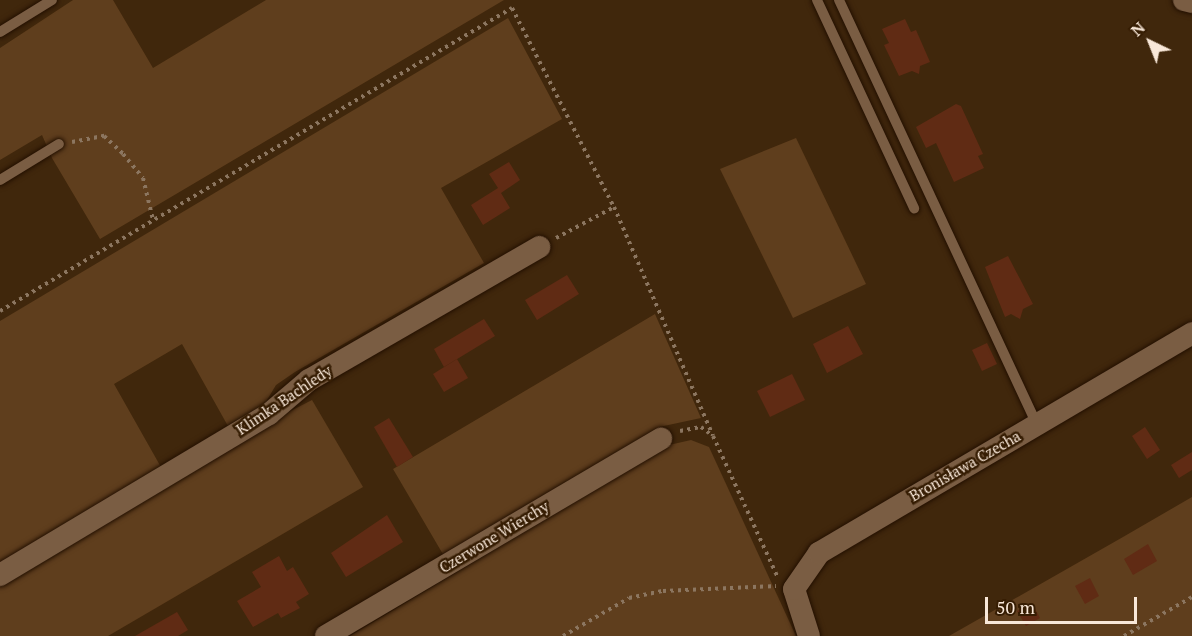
<!DOCTYPE html>
<html>
<head>
<meta charset="utf-8">
<style>
  body { margin:0 }
  #map { position:relative; width:1192px; height:636px; overflow:hidden; background:#40270c; font-family:"PT Serif",serif }
  div>[style] { position:absolute }
  .green>* { inset:0; background:#5f3e1d }
  .building>* { inset:0; background:#602b14 }
  .path>* { height:4px; margin-top:-2px; transform-origin:0; background:repeating-linear-gradient(90deg,#8c7660 0 3px,transparent 0 7.5px) }
  .roads { filter:drop-shadow(0 0 2px #231001) drop-shadow(0 0 2px #231001) }
  .lane>* { height:10px; margin:-5px; padding:0 5px; transform-origin:5px; border-radius:5px; background:#7a5d43 }
  .street>* { height:22px; margin:-11px; padding:0 11px; transform-origin:11px; border-radius:11px; background:#7a5d43 }
  span { translate:-50% -50%; white-space:nowrap; text-align:center; line-height:1.15; -webkit-text-stroke:5px #361d03; paint-order:stroke }
  .street-label { font-size:15px; color:#f9e8d9 }
  .north { position:absolute; left:1120px; top:12px; width:60px; height:60px; -webkit-text-stroke:4px #361d03; paint-order:stroke; rotate:317deg; font-size:16px; font-weight:700; line-height:24px; text-align:center; color:#f9e8d9 }
  .north::after { content:''; display:block; margin:auto; width:21px; height:27px; background:#f9e8d9; clip-path:polygon(50% 0,100% 100%,50% 72%,0 100%) }
  .scale { position:absolute; left:985px; top:597px; width:152px; height:27px; box-sizing:border-box; border:3px solid #f9e8d9; border-top:0; padding-left:8px; font-size:18px; line-height:21px; white-space:nowrap; color:#f9e8d9; -webkit-text-stroke:4px #361d03; paint-order:stroke }
</style>
</head>
<body>
<div id="map">
  <div class="green">
    <i style="clip-path:polygon(73px 0,113px 0,153px 68px,266px 0,504px 0,100px 239px,52px 158px,42px 135px,0 160px,0 48px)"></i>
    <i style="clip-path:polygon(508px 18px,562px 119px,441px 188px,484px 263px,295px 372px,276px 385px,264px 405px,233px 435px,182px 344px,114px 384px,166px 476px,0 574px,0 321px)"></i>
    <i style="clip-path:polygon(796px 138px,866px 284px,793px 318px,720px 169px)"></i>
    <i style="clip-path:polygon(655px 314px,701px 418px,659px 427px,444px 556px,393px 469px)"></i>
    <i style="clip-path:polygon(312px 400px,363px 487px,108px 636px,0 636px,0 582px,267px 423px)"></i>
    <i style="clip-path:polygon(691px 440px,709px 447px,796px 636px,350px 636px,669px 445px)"></i>
    <i style="clip-path:polygon(1192px 497px,1192px 636px,949px 636px,1123px 537px)"></i>
  </div>
  <div class="building">
    <i style="clip-path:polygon(905px 19px,911px 32px,916px 30px,930px 62px,920px 66px,919px 74px,912px 71px,899px 76px,884px 45px,889px 43px,882px 29px)"></i>
    <i style="clip-path:polygon(956px 104px,961px 106px,983px 154px,978px 156px,984px 168px,954px 182px,936px 143px,926px 148px,916px 127px)"></i>
    <i style="clip-path:polygon(509px 162px,520px 180px,501px 193px,510px 208px,483px 225px,471px 205px,498px 188px,489px 174px)"></i>
    <i style="clip-path:polygon(1008px 256px,1033px 304px,1023px 309px,1020px 319px,1011px 314px,1005px 317px,985px 267px)"></i>
    <i style="clip-path:polygon(567px 275px,579px 294px,537px 320px,525px 300px)"></i>
    <i style="clip-path:polygon(484px 319px,495px 336px,444px 367px,434px 349px)"></i>
    <i style="clip-path:polygon(848px 326px,863px 354px,827px 373px,813px 344px)"></i>
    <i style="clip-path:polygon(987px 343px,997px 364px,982px 371px,972px 350px)"></i>
    <i style="clip-path:polygon(457px 359px,468px 378px,444px 392px,433px 374px)"></i>
    <i style="clip-path:polygon(792px 374px,805px 400px,770px 417px,757px 391px)"></i>
    <i style="clip-path:polygon(389px 418px,413px 457px,397px 467px,374px 427px)"></i>
    <i style="clip-path:polygon(1145px 427px,1160px 450px,1147px 459px,1132px 436px)"></i>
    <i style="clip-path:polygon(1192px 452px,1192px 470px,1179px 478px,1171px 465px)"></i>
    <i style="clip-path:polygon(387px 515px,403px 542px,346px 577px,331px 553px)"></i>
    <i style="clip-path:polygon(1148px 544px,1157px 561px,1133px 575px,1124px 559px)"></i>
    <i style="clip-path:polygon(279px 556px,287px 571px,293px 567px,309px 594px,296px 602px,300px 608px,281px 618px,278px 613px,253px 627px,237px 601px,261px 587px,252px 572px)"></i>
    <i style="clip-path:polygon(1090px 578px,1099px 596px,1085px 604px,1075px 586px)"></i>
    <i style="clip-path:polygon(1032px 603px,1040px 618px,1026px 626px,1017px 611px)"></i>
    <i style="clip-path:polygon(177px 612px,188px 630px,178px 636px,135px 636px)"></i>
  </div>
  <div class="path">
    <i style="left:72px;top:142px;width:33px;rotate:-11deg"></i>
    <i style="left:104px;top:136px;width:26px;rotate:43deg"></i>
    <i style="left:123px;top:154px;width:31px;rotate:50deg"></i>
    <i style="left:143px;top:178px;width:43px;rotate:76.6deg"></i>
    <i style="left:556px;top:238px;width:66px;rotate:-28.1deg"></i>
    <i style="left:0;top:311px;width:595px;rotate:-30.62deg"></i>
    <i style="left:512px;top:8px;width:224px;rotate:62.9deg"></i>
    <i style="left:614px;top:207px;width:249px;rotate:66.6deg"></i>
    <i style="left:680px;top:431px;width:21px;rotate:-11deg"></i>
    <i style="left:701px;top:427px;width:15px;rotate:37deg"></i>
    <i style="left:713px;top:436px;width:154px;rotate:65.4deg"></i>
    <i style="left:563px;top:636px;width:76px;rotate:-29.9deg"></i>
    <i style="left:629px;top:598px;width:35px;rotate:-12deg"></i>
    <i style="left:663px;top:591px;width:113px;rotate:-2.5deg"></i>
    <i style="left:1124px;top:636px;width:78px;rotate:-29.8deg"></i>
  </div>
  <div class="roads">
    <div class="lane">
      <i style="left:817px;top:0;width:230px;rotate:65deg"></i>
      <i style="left:839px;top:0;width:469px;rotate:65deg"></i>
      <i style="left:0;top:32px;width:61px;rotate:-31.6deg"></i>
      <i style="left:0;top:180px;width:69px;rotate:-31.4deg"></i>
    </div>
    <div class="street">
      <i style="left:1184px;top:0;width:8px;rotate:14deg"></i>
      <i style="left:0;top:575px;width:313px;rotate:-30.9deg"></i>
      <i style="left:269px;top:414px;width:52px;rotate:-40.4deg"></i>
      <i style="left:309px;top:380px;width:266px;rotate:-30deg"></i>
      <i style="left:326px;top:636px;width:389px;rotate:-30.5deg"></i>
      <i style="left:809px;top:636px;width:49px;rotate:-107.7deg"></i>
      <i style="left:794px;top:589px;width:44px;rotate:-55.2deg"></i>
      <i style="left:819px;top:553px;width:433px;rotate:-30.5deg"></i>
    </div>
  </div>
  <div class="street-label">
    <span style="left:284px;top:400px;rotate:-34deg">Klimka Bachledy</span>
    <span style="left:965px;top:466px;rotate:-30deg">Bronisława Czecha</span>
    <span style="left:494px;top:537px;rotate:-31deg">Czerwone Wierchy</span>
  </div>
  <div class="north">N</div>
  <div class="scale">50 m</div>
</div>
</body>
</html>
